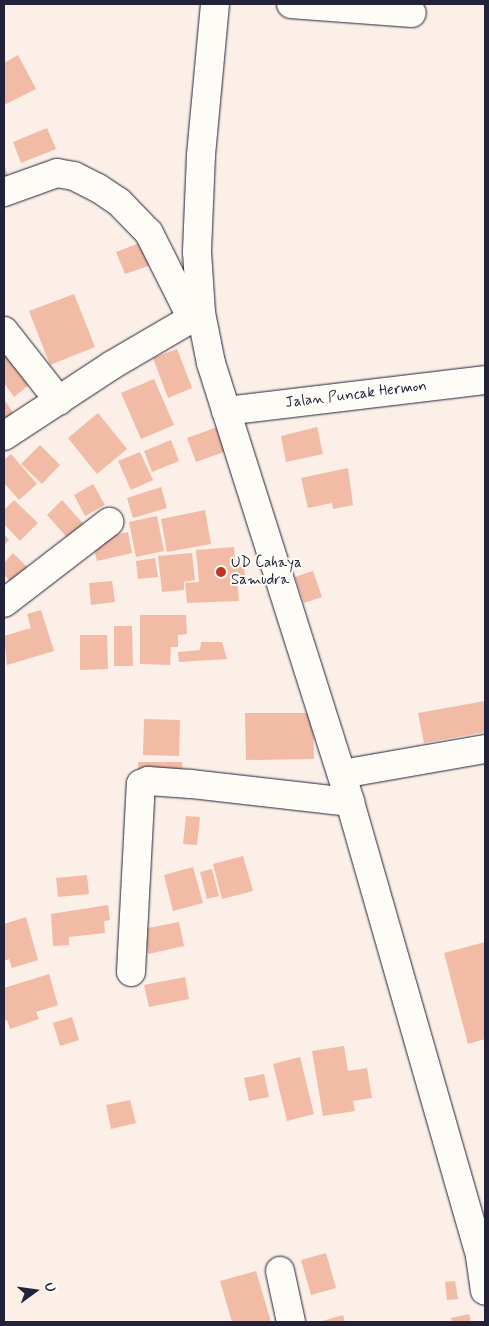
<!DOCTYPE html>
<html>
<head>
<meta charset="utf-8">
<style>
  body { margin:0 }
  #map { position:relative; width:489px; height:1326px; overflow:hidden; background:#fbefe7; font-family:Mynerve,sans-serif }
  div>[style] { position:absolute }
  .building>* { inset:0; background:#f2bba6 }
  .roads { filter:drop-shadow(0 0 1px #22223b) drop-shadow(0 0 1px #22223b) }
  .minor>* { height:28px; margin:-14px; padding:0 14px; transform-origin:14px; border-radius:14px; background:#fdfcf7 }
  .dots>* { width:14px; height:14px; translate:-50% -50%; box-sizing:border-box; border:2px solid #fdfcf7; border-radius:50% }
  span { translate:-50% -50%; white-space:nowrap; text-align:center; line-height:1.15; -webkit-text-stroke:4px #fdfcf7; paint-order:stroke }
  .street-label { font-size:15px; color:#22223b }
  .poi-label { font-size:15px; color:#22223b }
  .left { translate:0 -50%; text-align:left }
  .frame { position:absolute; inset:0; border:5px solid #22223b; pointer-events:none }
  .north { position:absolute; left:10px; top:1266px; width:50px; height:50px; -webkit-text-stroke:4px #fdfcf7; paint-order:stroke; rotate:76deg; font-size:14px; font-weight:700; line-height:20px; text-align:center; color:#22223b }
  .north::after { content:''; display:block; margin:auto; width:18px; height:22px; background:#22223b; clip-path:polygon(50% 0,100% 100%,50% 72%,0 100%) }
</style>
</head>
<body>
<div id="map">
  <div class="building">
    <i style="clip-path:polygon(18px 55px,36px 89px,4px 105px,4px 63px)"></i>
    <i style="clip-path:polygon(47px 128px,56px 149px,21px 163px,13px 142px)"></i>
    <i style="clip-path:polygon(4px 165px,8px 175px,4px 177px)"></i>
    <i style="clip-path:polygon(142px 242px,151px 265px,125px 274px,116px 252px)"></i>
    <i style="clip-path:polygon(74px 294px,95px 347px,50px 365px,29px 311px)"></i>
    <i style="clip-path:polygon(177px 349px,192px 388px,168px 398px,153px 358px)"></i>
    <i style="clip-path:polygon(4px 351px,30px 384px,14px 397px,4px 383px)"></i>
    <i style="clip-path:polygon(154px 379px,174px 425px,141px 439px,121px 393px)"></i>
    <i style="clip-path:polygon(4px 399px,18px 421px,4px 430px)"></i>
    <i style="clip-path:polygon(98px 413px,127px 449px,97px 474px,68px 438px)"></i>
    <i style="clip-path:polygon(223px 425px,232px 449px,196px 462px,187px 438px)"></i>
    <i style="clip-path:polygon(317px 427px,323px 454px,286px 462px,281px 436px)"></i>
    <i style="clip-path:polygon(171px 440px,179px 461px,152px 472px,144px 451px)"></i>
    <i style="clip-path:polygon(40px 445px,60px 465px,42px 484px,21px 464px)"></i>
    <i style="clip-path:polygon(140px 452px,153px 480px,131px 490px,118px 461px)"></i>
    <i style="clip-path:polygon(11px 454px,37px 484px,19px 500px,4px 483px,4px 460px)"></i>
    <i style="clip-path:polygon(348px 468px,353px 505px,333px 509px,332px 503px,308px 508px,301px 478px)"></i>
    <i style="clip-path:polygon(93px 484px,105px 505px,85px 516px,74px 495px)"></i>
    <i style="clip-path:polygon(161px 487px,167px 508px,133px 518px,127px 498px)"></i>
    <i style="clip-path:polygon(14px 500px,38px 523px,20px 541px,4px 524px,4px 510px)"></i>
    <i style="clip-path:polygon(62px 500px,87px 528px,71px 542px,47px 515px)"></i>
    <i style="clip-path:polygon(205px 510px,211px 544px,167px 552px,161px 519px)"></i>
    <i style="clip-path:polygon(157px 516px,164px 551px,136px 557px,129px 522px)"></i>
    <i style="clip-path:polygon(128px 532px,132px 553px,97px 561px,92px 540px)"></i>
    <i style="clip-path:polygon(4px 534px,9px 540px,4px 545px)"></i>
    <i style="clip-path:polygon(234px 547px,236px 566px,244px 565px,245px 579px,237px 580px,239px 601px,187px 603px,185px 583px,199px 582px,196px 550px)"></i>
    <i style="clip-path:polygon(13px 553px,31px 571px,16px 587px,4px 575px,4px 563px)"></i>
    <i style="clip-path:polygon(192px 553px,195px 580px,184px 582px,184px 590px,162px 592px,158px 556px)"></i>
    <i style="clip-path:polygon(155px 558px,158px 577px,138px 579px,136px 561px)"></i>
    <i style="clip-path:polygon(313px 571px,322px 597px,304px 603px,295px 577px)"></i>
    <i style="clip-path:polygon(112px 581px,115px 602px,91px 605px,89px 583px)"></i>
    <i style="clip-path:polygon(41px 610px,54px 651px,7px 665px,4px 636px,31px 628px,27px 614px)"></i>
    <i style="clip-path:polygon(140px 615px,186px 615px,187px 634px,178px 635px,178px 647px,171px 647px,170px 665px,140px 664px)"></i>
    <i style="clip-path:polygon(114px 626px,132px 626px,133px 666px,114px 666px)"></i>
    <i style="clip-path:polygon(80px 635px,107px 635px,108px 669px,80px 670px)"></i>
    <i style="clip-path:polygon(201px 642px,222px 642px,227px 659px,179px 662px,178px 652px,200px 650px)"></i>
    <i style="clip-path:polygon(485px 701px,485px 732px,424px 743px,418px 713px)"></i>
    <i style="clip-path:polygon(245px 713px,313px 713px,314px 759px,246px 760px)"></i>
    <i style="clip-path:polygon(144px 719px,180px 720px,179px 756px,143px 755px)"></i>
    <i style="clip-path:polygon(138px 762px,182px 762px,183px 774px,139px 774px)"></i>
    <i style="clip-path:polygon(186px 816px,200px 817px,197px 845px,183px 844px)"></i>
    <i style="clip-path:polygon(243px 856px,253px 891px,222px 899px,213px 864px)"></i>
    <i style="clip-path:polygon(193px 867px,203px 903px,173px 911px,164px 875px)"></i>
    <i style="clip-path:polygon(212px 869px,219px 896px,207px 899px,200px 872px)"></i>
    <i style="clip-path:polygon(87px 875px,89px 894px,58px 897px,56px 878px)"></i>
    <i style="clip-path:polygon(108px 905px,110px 920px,104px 921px,105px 933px,69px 937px,69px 945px,53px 946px,51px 914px)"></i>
    <i style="clip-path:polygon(26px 917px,38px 960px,12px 968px,9px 959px,4px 961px,4px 924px)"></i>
    <i style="clip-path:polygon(179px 922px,184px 946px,148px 954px,143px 929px)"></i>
    <i style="clip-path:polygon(485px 942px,485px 1039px,468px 1044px,444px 953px)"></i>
    <i style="clip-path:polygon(49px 974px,58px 1005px,36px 1012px,39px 1019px,10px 1029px,7px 1020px,4px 1021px,4px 988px)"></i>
    <i style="clip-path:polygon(185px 977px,189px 999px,149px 1007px,144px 985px)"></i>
    <i style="clip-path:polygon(72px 1017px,79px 1040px,60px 1046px,53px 1023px)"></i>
    <i style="clip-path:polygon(344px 1046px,348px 1071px,367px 1068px,372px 1098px,353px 1101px,355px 1111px,323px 1116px,312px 1051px)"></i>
    <i style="clip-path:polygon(300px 1057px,314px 1114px,287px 1121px,273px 1064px)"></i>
    <i style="clip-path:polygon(264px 1074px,269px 1097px,249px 1101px,244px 1078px)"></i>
    <i style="clip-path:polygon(130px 1100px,136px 1123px,111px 1129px,106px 1105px)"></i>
    <i style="clip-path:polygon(326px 1253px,336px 1288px,311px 1295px,301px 1260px)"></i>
    <i style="clip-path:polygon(256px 1271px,271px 1322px,232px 1322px,220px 1281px)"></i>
    <i style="clip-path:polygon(455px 1281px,458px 1299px,447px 1300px,445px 1282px)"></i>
    <i style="clip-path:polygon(469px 1314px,471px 1322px,452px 1322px,451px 1318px)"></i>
    <i style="clip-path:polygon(343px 1315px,345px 1322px,319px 1322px)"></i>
  </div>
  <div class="roads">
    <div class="minor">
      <i style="left:215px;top:4px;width:152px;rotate:95.3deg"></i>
      <i style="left:201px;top:155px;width:97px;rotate:92.4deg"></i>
      <i style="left:197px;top:252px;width:61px;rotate:86.2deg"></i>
      <i style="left:201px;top:313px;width:51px;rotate:78.7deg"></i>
      <i style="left:211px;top:363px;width:460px;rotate:72.4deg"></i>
      <i style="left:350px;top:802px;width:472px;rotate:74deg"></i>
      <i style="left:480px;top:1256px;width:35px;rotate:82deg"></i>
      <i style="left:291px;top:4px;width:121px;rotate:4.3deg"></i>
      <i style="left:4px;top:192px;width:56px;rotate:-19.7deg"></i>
      <i style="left:57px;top:173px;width:17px;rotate:10deg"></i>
      <i style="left:74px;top:176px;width:27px;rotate:27deg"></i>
      <i style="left:98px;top:188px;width:25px;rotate:34deg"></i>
      <i style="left:119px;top:202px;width:43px;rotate:45.9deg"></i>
      <i style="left:149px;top:233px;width:96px;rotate:63.4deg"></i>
      <i style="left:4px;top:331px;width:89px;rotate:51.8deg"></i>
      <i style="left:226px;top:411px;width:261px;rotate:-6.8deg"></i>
      <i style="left:4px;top:436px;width:129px;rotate:-33.3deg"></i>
      <i style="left:112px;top:365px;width:103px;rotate:-30.3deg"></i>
      <i style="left:4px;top:603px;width:133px;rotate:-37.6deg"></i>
      <i style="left:342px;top:774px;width:145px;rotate:-9.9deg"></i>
      <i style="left:131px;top:972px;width:188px;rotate:-87deg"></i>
      <i style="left:141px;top:784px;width:8px;rotate:-23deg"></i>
      <i style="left:148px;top:781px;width:43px;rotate:4deg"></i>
      <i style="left:191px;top:784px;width:160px;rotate:6.5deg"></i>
      <i style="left:280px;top:1271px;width:52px;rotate:77.8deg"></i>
    </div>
  </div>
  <div class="dots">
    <i style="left:221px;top:572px;background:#c8321e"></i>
  </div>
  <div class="street-label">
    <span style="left:356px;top:395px;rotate:-7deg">Jalan Puncak Hermon</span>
  </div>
  <div class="poi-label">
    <span class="left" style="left:231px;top:572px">UD Cahaya<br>Samudra</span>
  </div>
  <div class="frame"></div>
  <div class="north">U</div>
</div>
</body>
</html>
